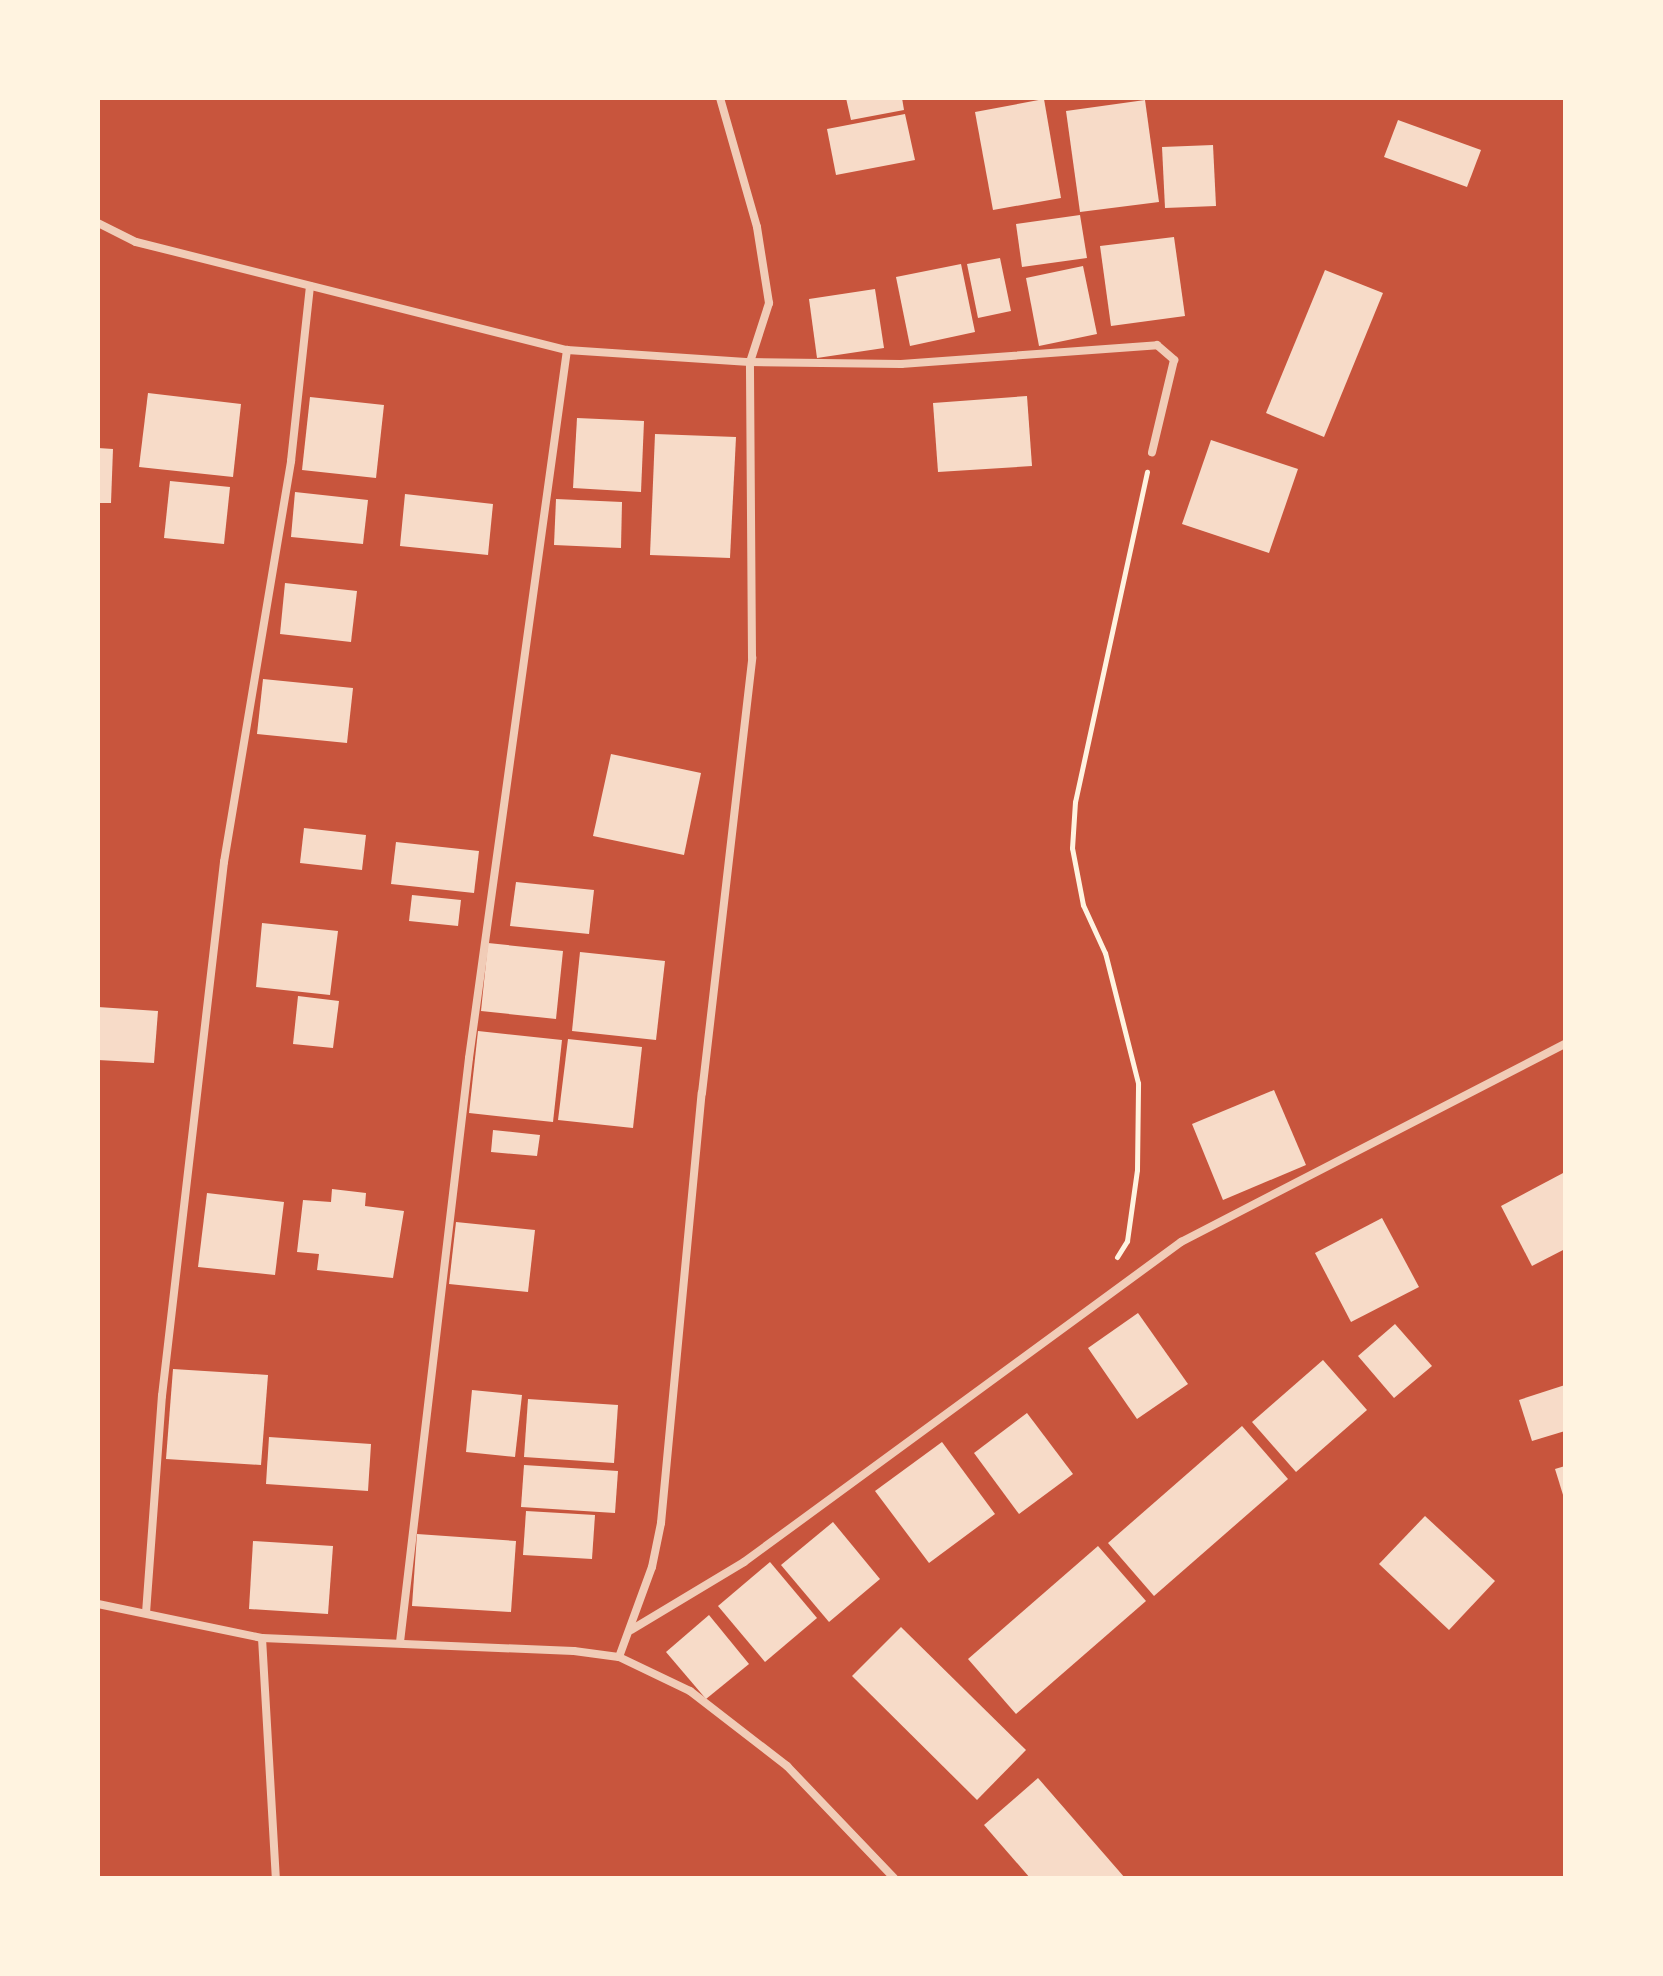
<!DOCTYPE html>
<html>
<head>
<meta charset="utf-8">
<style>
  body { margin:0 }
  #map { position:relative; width:1663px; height:1976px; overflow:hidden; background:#c8553d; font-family:"Source Serif 4",serif }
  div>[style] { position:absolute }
  .building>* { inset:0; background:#f7dbc8 }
  .path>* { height:5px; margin:-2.5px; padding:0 2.5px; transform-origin:2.5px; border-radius:2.5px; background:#fff3e0 }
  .minor>* { height:8px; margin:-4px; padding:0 4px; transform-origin:4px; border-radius:4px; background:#f1ccb7 }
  span { translate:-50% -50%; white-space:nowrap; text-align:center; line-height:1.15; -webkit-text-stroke:8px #fff3e0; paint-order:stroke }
  .frame { position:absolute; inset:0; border:100px solid #fff3e0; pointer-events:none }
</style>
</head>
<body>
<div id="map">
  <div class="building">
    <i style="clip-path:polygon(846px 98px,902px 98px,904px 110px,851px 120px)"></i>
    <i style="clip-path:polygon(1044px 99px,1061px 198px,993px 210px,975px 112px)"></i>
    <i style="clip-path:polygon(1145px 100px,1159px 202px,1080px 212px,1066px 111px)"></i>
    <i style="clip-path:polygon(905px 114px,915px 160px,836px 175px,827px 129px)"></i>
    <i style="clip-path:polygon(1398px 120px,1481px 150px,1467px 187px,1384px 157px)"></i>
    <i style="clip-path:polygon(1213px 145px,1216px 206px,1165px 208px,1162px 147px)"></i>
    <i style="clip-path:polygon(1080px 215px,1087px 258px,1022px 267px,1016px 224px)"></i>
    <i style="clip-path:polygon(1174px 237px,1185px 316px,1111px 326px,1100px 246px)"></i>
    <i style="clip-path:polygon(1000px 258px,1011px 311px,978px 318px,967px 264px)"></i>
    <i style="clip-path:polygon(961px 264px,975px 332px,910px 346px,896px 277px)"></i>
    <i style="clip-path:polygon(1083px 266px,1097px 334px,1039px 346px,1026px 278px)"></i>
    <i style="clip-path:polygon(1325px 270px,1383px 293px,1324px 437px,1266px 413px)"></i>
    <i style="clip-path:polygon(875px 289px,884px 348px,817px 358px,809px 299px)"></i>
    <i style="clip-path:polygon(148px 393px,241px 404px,233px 477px,139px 467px)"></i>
    <i style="clip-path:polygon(1027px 396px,1032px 466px,938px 472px,933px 403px)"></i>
    <i style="clip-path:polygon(310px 397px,384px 405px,376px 478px,302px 470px)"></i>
    <i style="clip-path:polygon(577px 418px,644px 421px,641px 492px,573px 488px)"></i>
    <i style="clip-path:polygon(655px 434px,736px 437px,730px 558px,650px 555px)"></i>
    <i style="clip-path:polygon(1211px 440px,1298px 469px,1269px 553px,1182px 524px)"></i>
    <i style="clip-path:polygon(98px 448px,113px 449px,111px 503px,98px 503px)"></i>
    <i style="clip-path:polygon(170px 481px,230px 487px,224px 544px,164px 538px)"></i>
    <i style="clip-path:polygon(295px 492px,368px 500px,363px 544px,291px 537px)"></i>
    <i style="clip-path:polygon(405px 494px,493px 504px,488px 555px,400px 546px)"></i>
    <i style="clip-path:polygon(556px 499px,622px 502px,621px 548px,554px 545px)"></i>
    <i style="clip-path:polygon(285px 583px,357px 591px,351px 642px,280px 634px)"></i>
    <i style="clip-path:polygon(263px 679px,353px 688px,347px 743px,257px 734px)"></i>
    <i style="clip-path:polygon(611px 754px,701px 773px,684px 855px,593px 836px)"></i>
    <i style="clip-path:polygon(304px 828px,366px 835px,362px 870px,300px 863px)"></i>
    <i style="clip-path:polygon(396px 842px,479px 851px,474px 893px,391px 884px)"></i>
    <i style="clip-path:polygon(516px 882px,594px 890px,589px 934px,510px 926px)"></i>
    <i style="clip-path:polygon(412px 895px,461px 900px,458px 926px,409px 921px)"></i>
    <i style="clip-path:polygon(262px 923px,338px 931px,330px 995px,256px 987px)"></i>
    <i style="clip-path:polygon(488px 943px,563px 951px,556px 1019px,481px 1011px)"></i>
    <i style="clip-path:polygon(580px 952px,665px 961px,656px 1040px,572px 1031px)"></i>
    <i style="clip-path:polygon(298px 996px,339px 1001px,333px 1048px,293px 1044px)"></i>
    <i style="clip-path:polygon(98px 1007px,158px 1011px,154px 1063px,98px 1060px)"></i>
    <i style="clip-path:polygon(478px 1031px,562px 1040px,553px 1122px,469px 1113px)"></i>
    <i style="clip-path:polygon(568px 1039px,642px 1047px,633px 1128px,558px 1120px)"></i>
    <i style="clip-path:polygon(1274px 1090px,1306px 1165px,1223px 1200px,1192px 1124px)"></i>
    <i style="clip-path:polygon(493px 1130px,540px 1135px,537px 1156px,491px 1152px)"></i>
    <i style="clip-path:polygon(1565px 1172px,1565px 1249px,1532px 1266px,1501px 1206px)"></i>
    <i style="clip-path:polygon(332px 1189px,366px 1193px,365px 1206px,404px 1211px,393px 1278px,317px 1270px,319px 1254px,297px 1252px,303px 1200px,331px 1202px)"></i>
    <i style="clip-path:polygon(207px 1193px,284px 1202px,275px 1275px,198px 1267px)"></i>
    <i style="clip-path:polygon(1382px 1218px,1419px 1287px,1351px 1322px,1315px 1253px)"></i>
    <i style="clip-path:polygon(456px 1222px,535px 1230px,528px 1292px,449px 1284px)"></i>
    <i style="clip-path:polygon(1138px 1313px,1188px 1384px,1137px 1419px,1088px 1348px)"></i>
    <i style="clip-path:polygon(1395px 1324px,1432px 1366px,1394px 1398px,1358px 1356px)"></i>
    <i style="clip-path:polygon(1323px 1360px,1367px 1410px,1296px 1472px,1252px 1422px)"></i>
    <i style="clip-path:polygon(173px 1369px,268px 1375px,261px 1465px,166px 1459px)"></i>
    <i style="clip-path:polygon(1565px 1385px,1565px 1431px,1532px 1441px,1519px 1400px)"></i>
    <i style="clip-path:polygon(472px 1390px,522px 1395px,515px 1457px,466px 1452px)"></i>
    <i style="clip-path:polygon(528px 1399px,618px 1405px,614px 1463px,524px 1457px)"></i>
    <i style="clip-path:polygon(1027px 1413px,1073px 1474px,1019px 1514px,974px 1453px)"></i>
    <i style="clip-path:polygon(1242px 1426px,1288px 1479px,1154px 1596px,1108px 1543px)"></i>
    <i style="clip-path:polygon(269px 1437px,371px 1444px,368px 1491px,266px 1484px)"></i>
    <i style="clip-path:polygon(942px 1442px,995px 1514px,929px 1563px,875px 1491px)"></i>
    <i style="clip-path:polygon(524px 1465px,618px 1471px,615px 1513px,521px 1507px)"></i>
    <i style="clip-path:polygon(1565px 1466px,1565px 1498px,1564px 1498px,1555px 1469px)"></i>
    <i style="clip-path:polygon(526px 1511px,595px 1515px,592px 1559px,523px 1555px)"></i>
    <i style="clip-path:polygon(1425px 1516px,1495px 1581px,1449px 1630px,1379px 1564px)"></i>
    <i style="clip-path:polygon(833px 1522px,880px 1579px,829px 1622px,781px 1565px)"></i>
    <i style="clip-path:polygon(417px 1534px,516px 1541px,511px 1612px,412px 1606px)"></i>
    <i style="clip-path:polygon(253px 1541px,333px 1546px,328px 1614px,249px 1609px)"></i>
    <i style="clip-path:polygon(1098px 1546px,1146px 1601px,1016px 1714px,968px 1659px)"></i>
    <i style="clip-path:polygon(770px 1562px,817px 1618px,765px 1662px,718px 1606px)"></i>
    <i style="clip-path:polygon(709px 1615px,749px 1664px,706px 1699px,666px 1652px)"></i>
    <i style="clip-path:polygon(901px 1627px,1026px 1750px,977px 1800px,852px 1676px)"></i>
    <i style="clip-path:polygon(1038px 1778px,1125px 1878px,1030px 1878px,984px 1825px)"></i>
  </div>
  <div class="path">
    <i style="left:1117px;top:1257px;width:19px;rotate:-58deg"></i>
    <i style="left:1127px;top:1241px;width:72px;rotate:-82deg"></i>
    <i style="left:1137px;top:1170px;width:87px;rotate:-89.3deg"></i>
    <i style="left:1138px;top:1083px;width:134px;rotate:-104.2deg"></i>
    <i style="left:1105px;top:953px;width:53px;rotate:-114.6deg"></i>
    <i style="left:1083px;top:905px;width:58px;rotate:-100.9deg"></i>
    <i style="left:1072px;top:848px;width:46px;rotate:-86.3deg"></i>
    <i style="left:1075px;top:802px;width:338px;rotate:-77.7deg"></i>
  </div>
  <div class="minor">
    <i style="left:98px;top:223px;width:42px;rotate:26.6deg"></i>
    <i style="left:136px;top:242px;width:444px;rotate:14.1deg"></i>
    <i style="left:567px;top:350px;width:183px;rotate:3.8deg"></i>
    <i style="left:750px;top:362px;width:151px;rotate:0.8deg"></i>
    <i style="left:901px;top:364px;width:257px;rotate:-4.2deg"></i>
    <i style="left:1157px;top:345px;width:23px;rotate:41deg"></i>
    <i style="left:1174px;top:360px;width:95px;rotate:103.4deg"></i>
    <i style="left:98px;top:1604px;width:167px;rotate:11.7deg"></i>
    <i style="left:262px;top:1638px;width:312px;rotate:2.4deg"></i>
    <i style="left:574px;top:1651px;width:45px;rotate:7.6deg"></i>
    <i style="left:619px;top:1657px;width:79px;rotate:25.6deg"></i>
    <i style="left:690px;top:1691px;width:123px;rotate:37.7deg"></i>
    <i style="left:787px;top:1766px;width:155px;rotate:46.3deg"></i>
    <i style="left:146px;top:1613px;width:218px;rotate:-85.8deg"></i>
    <i style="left:162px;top:1396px;width:538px;rotate:-83.38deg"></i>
    <i style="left:224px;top:862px;width:407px;rotate:-80.5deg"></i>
    <i style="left:291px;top:461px;width:176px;rotate:-83.8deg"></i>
    <i style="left:631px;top:1630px;width:132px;rotate:-31deg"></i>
    <i style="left:744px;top:1562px;width:542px;rotate:-36.21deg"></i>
    <i style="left:1181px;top:1242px;width:432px;rotate:-27.3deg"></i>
    <i style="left:262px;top:1638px;width:240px;rotate:86.7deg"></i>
    <i style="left:400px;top:1642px;width:588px;rotate:-83.26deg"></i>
    <i style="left:469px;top:1058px;width:715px;rotate:-82.12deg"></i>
    <i style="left:619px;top:1657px;width:96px;rotate:-69.9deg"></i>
    <i style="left:652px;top:1567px;width:45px;rotate:-78.4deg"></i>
    <i style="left:661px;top:1523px;width:432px;rotate:-84.6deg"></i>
    <i style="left:702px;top:1093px;width:438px;rotate:-83.4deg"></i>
    <i style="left:752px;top:658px;width:296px;rotate:-90.4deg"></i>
    <i style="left:750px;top:362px;width:62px;rotate:-72.1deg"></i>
    <i style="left:769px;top:303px;width:77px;rotate:-99deg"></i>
    <i style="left:757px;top:227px;width:134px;rotate:-106deg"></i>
  </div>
  <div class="frame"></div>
</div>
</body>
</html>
